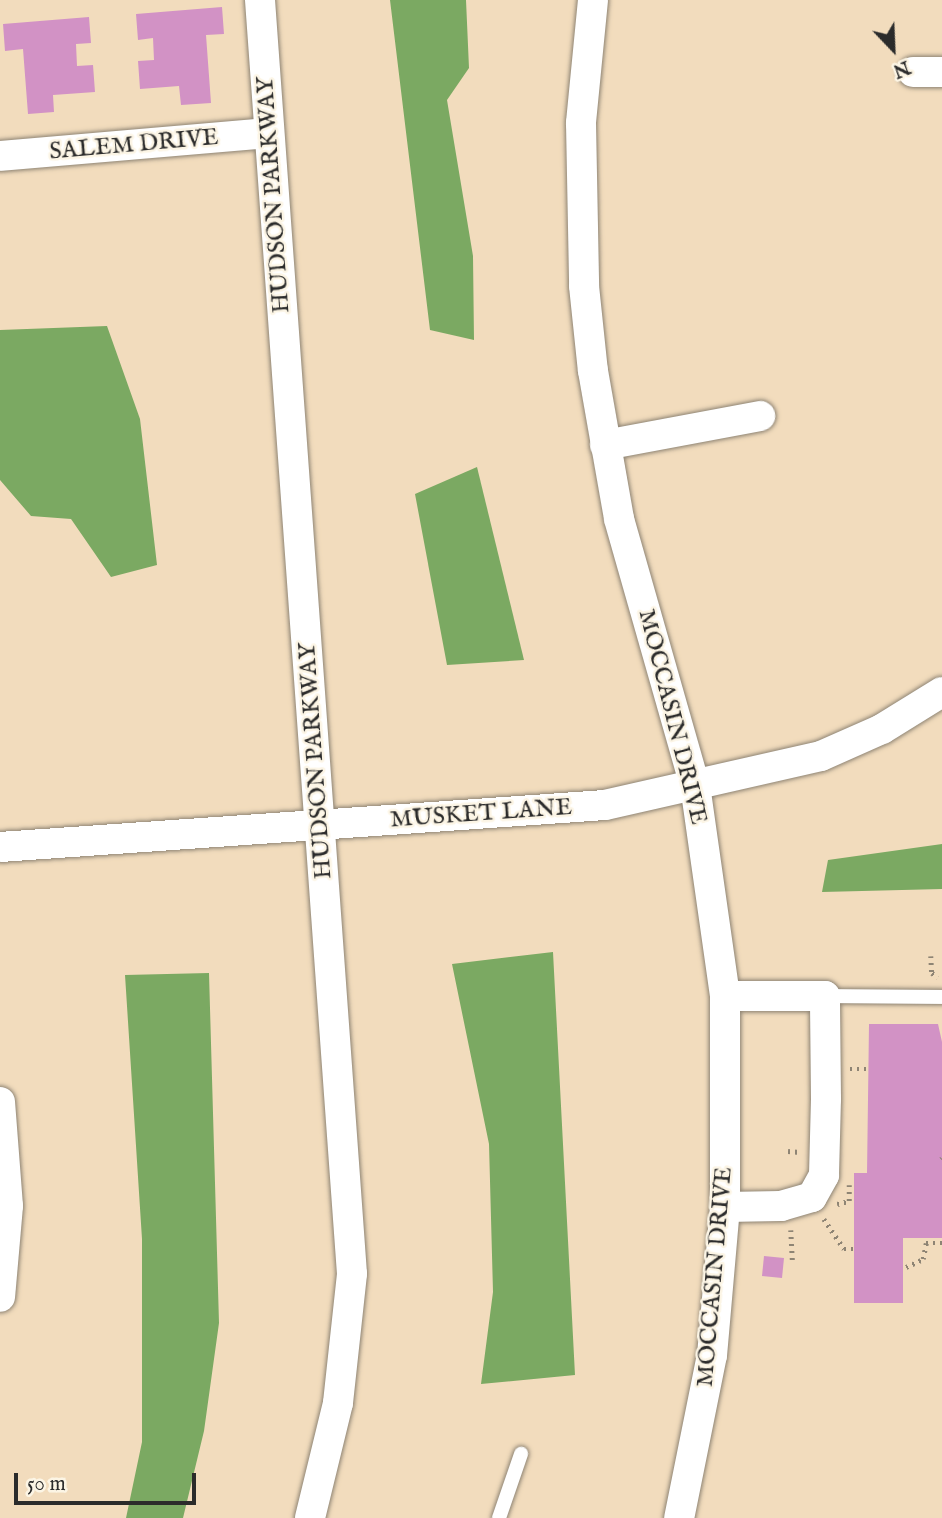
<!DOCTYPE html>
<html>
<head>
<meta charset="utf-8">
<style>
  body { margin:0 }
  #map { position:relative; width:942px; height:1518px; overflow:hidden; background:#f2dcbd; font-family:"IM FELL English",serif }
  div>[style] { position:absolute }
  .forest>* { inset:0; background:#7ba962 }
  .building>* { inset:0; background:#d292c5 }
  .path>* { height:4.5px; margin-top:-2.25px; transform-origin:0; background:repeating-linear-gradient(90deg,#8e8474 0 2px,transparent 0 7px) }
  .roads { filter:drop-shadow(0 0 2px #8e8474) drop-shadow(0 0 2px #8e8474) }
  .lane>* { height:14px; margin:-7px; padding:0 7px; transform-origin:7px; border-radius:7px; background:#fff }
  .street>* { height:30px; margin:-15px; padding:0 15px; transform-origin:15px; border-radius:15px; background:#fff }
  span { translate:-50% -50%; white-space:nowrap; text-align:center; line-height:1.15; -webkit-text-stroke:5px #fcf5e5; paint-order:stroke }
  .street-label { font-size:24px; color:#2b2b2b }
  .north { position:absolute; left:858px; top:14px; width:70px; height:70px; -webkit-text-stroke:5px #fcf5e5; paint-order:stroke; rotate:157deg; font-size:19px; font-weight:700; line-height:28px; text-align:center; color:#2b2b2b }
  .north::after { content:''; display:block; margin:auto; width:24px; height:32px; background:#2b2b2b; clip-path:polygon(50% 0,100% 100%,50% 72%,0 100%) }
  .scale { position:absolute; left:14px; top:1473px; width:182px; height:32px; box-sizing:border-box; border:4px solid #2b2b2b; border-top:0; padding-left:9px; font-size:21px; line-height:24px; white-space:nowrap; color:#2b2b2b; -webkit-text-stroke:5px #fcf5e5; paint-order:stroke }
</style>
</head>
<body>
<div id="map">
  <div class="forest">
    <i style="clip-path:polygon(390px 0,466px 0,469px 68px,447px 100px,473px 256px,474px 340px,430px 330px)"></i>
    <i style="clip-path:polygon(107px 326px,140px 419px,157px 565px,111px 577px,71px 519px,31px 516px,0 480px,0 330px)"></i>
    <i style="clip-path:polygon(477px 467px,524px 660px,447px 665px,415px 494px)"></i>
    <i style="clip-path:polygon(942px 844px,942px 889px,822px 892px,828px 860px)"></i>
    <i style="clip-path:polygon(553px 952px,575px 1375px,481px 1384px,493px 1292px,489px 1144px,452px 964px)"></i>
    <i style="clip-path:polygon(209px 973px,219px 1323px,204px 1431px,183px 1518px,126px 1518px,142px 1442px,142px 1239px,125px 975px)"></i>
  </div>
  <div class="building">
    <i style="clip-path:polygon(222px 7px,224px 34px,206px 35px,211px 103px,181px 105px,179px 86px,140px 89px,138px 61px,154px 60px,153px 38px,138px 40px,136px 14px)"></i>
    <i style="clip-path:polygon(89px 17px,91px 43px,76px 44px,77px 66px,93px 65px,95px 92px,53px 95px,54px 112px,28px 114px,23px 49px,5px 51px,3px 24px)"></i>
    <i style="clip-path:polygon(869px 1024px,938px 1024px,942px 1042px,942px 1238px,903px 1238px,903px 1303px,854px 1303px,854px 1173px,867px 1173px)"></i>
    <i style="clip-path:polygon(764px 1256px,784px 1258px,782px 1278px,762px 1276px)"></i>
  </div>
  <div class="path">
    <i style="left:931px;top:956px;width:17px;rotate:87deg"></i>
    <i style="left:932px;top:973px;width:7px;rotate:34deg"></i>
    <i style="left:850px;top:1069px;width:17px"></i>
    <i style="left:788px;top:1151px;width:12px;rotate:5deg"></i>
    <i style="left:941px;top:1159px;width:1px;rotate:-45deg"></i>
    <i style="left:837px;top:1204px;width:12px;rotate:-14deg"></i>
    <i style="left:849px;top:1201px;width:16px;rotate:-90deg"></i>
    <i style="left:824px;top:1219px;width:36px;rotate:56deg"></i>
    <i style="left:844px;top:1249px;width:10px"></i>
    <i style="left:791px;top:1230px;width:34px;rotate:87deg"></i>
    <i style="left:906px;top:1267px;width:19px;rotate:-25deg"></i>
    <i style="left:923px;top:1259px;width:16px;rotate:-79deg"></i>
    <i style="left:926px;top:1243px;width:16px"></i>
  </div>
  <div class="roads">
    <div class="lane">
      <i style="left:825px;top:996px;width:117px;rotate:0.5deg"></i>
      <i style="left:499px;top:1518px;width:68px;rotate:-71deg"></i>
    </div>
    <div class="street">
      <i style="left:260px;top:0;width:1277px;rotate:85.87deg"></i>
      <i style="left:352px;top:1274px;width:130px;rotate:96.2deg"></i>
      <i style="left:338px;top:1403px;width:118px;rotate:103.7deg"></i>
      <i style="left:593px;top:0;width:124px;rotate:95.6deg"></i>
      <i style="left:581px;top:123px;width:163px;rotate:88.9deg"></i>
      <i style="left:584px;top:286px;width:85px;rotate:84deg"></i>
      <i style="left:593px;top:371px;width:150px;rotate:80deg"></i>
      <i style="left:619px;top:519px;width:277px;rotate:74.1deg"></i>
      <i style="left:695px;top:785px;width:213px;rotate:81.9deg"></i>
      <i style="left:725px;top:996px;width:211px;rotate:90deg"></i>
      <i style="left:725px;top:1207px;width:149px;rotate:95deg"></i>
      <i style="left:712px;top:1355px;width:166px;rotate:101.4deg"></i>
      <i style="left:913px;top:72px;width:29px"></i>
      <i style="left:0;top:156px;width:269px;rotate:-4.9deg"></i>
      <i style="left:605px;top:445px;width:158px;rotate:-10.6deg"></i>
      <i style="left:0;top:847px;width:606px;rotate:-3.97deg"></i>
      <i style="left:605px;top:805px;width:221px;rotate:-12.8deg"></i>
      <i style="left:821px;top:756px;width:67px;rotate:-23.9deg"></i>
      <i style="left:882px;top:729px;width:70px;rotate:-31.7deg"></i>
      <i style="left:0;top:1102px;width:104px;rotate:85.6deg"></i>
      <i style="left:8px;top:1206px;width:91px;rotate:95deg"></i>
      <i style="left:725px;top:1207px;width:56px;rotate:-1deg"></i>
      <i style="left:781px;top:1206px;width:32px;rotate:-16deg"></i>
      <i style="left:812px;top:1197px;width:25px;rotate:-61deg"></i>
      <i style="left:824px;top:1175px;width:76px;rotate:-88.5deg"></i>
      <i style="left:826px;top:1099px;width:103px;rotate:-90.6deg"></i>
      <i style="left:825px;top:996px;width:100px;rotate:180deg"></i>
    </div>
  </div>
  <div class="street-label">
    <span style="left:134px;top:145px;rotate:-5deg">SALEM DRIVE</span>
    <span style="left:274px;top:195px;rotate:-94deg">HUDSON PARKWAY</span>
    <span style="left:672px;top:717px;rotate:76deg">MOCCASIN DRIVE</span>
    <span style="left:316px;top:761px;rotate:-94deg">HUDSON PARKWAY</span>
    <span style="left:481px;top:814px;rotate:-4deg">MUSKET LANE</span>
    <span style="left:715px;top:1277px;rotate:-85deg">MOCCASIN DRIVE</span>
  </div>
  <div class="north">N</div>
  <div class="scale">50 m</div>
</div>
</body>
</html>
